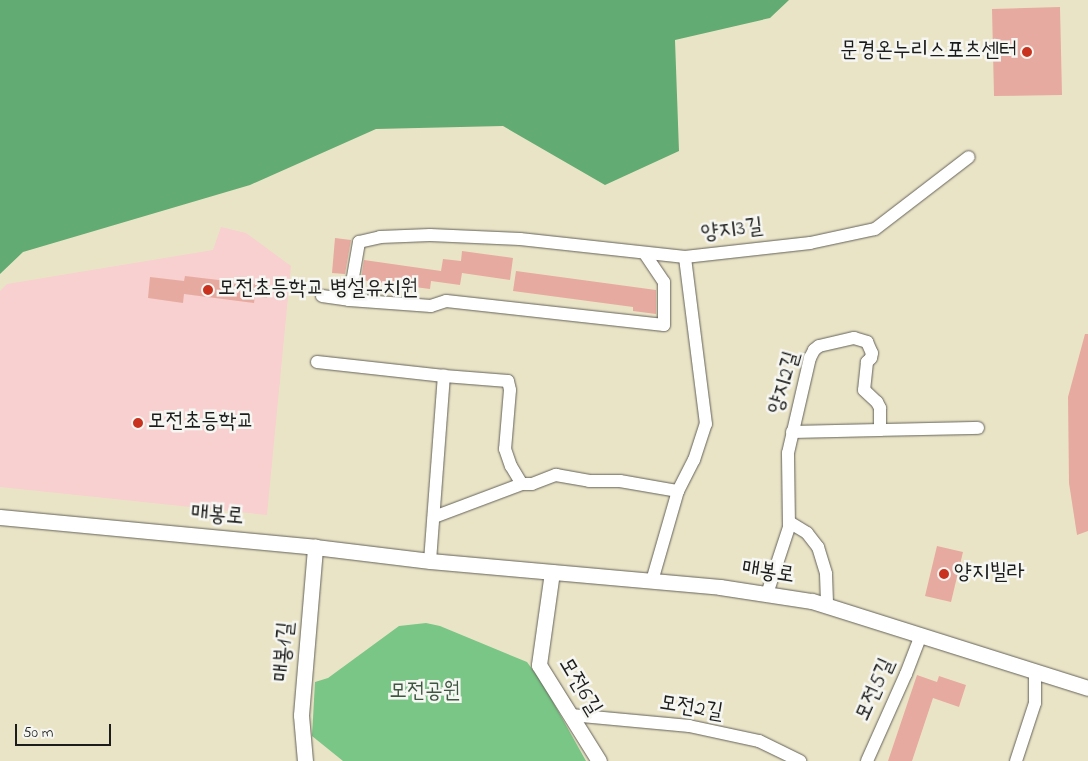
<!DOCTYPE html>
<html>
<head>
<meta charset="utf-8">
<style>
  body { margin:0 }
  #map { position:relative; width:1088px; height:761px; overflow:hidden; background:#eae4c7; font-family:"Indie Flower","Poor Story",sans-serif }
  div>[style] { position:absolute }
  .built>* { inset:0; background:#f7d0cf }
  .green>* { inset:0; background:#79c686 }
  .forest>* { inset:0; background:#62ab73 }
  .building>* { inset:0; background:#e7aaa0 }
  .roads { filter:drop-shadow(0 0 1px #646258) drop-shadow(0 0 1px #646258) }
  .minor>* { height:12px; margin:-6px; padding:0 6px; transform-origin:6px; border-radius:6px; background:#fff }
  .tertiary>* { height:15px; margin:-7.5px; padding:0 7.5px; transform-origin:7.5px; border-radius:7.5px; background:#fff }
  .dots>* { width:14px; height:14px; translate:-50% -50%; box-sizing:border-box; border:2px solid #f6f6f2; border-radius:50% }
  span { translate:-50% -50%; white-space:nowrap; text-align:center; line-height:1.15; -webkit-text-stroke:5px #f6f6f2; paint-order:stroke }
  .poi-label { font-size:22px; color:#1c1c1c }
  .right { translate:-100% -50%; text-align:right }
  .left { translate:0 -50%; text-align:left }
  .street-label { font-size:22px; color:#1c1c1c }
  .park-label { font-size:22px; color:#3d5841 }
  .scale { position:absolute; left:15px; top:724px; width:96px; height:22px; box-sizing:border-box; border:2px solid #1c1c1c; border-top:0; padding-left:6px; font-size:15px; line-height:18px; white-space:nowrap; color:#1c1c1c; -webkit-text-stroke:4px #f6f6f2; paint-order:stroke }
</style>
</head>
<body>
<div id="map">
  <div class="built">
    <i style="clip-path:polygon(221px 227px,246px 233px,291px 266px,267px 515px,0 487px,0 291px,7px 284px,213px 250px)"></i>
  </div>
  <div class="green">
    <i style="clip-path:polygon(426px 623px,440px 626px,527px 662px,543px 684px,586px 761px,343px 761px,312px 736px,315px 682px,328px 678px,399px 626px)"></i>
  </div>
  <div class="forest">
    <i style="clip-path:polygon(0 0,789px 0,770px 18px,675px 40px,679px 151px,605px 185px,503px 126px,376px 129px,250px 185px,23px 252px,0 274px)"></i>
  </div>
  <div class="building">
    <i style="clip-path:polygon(1060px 7px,1062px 95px,994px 96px,992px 9px)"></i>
    <i style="clip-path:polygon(335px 238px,351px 240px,345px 274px,332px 273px)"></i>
    <i style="clip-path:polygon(462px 251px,513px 258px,510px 280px,462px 273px,460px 285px,431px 281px,430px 289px,361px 280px,364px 260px,441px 271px,443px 259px,461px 261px)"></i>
    <i style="clip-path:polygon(516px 271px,656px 290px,656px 314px,633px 311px,633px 307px,513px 291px)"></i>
    <i style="clip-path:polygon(185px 276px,268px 286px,267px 298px,255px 296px,254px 303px,184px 294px,183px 303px,148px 298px,150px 277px,184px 281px)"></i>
    <i style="clip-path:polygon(1085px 334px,1088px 334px,1088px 531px,1077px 535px,1069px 483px,1068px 397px)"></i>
    <i style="clip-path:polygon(937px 546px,963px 552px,951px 602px,925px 596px)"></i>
    <i style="clip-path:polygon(917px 675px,937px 682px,939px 676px,966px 685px,959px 707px,933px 698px,912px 761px,888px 761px)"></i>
  </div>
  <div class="roads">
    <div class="minor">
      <i style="left:645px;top:254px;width:34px;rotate:56deg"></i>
      <i style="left:664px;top:282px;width:43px;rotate:90deg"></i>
      <i style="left:664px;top:325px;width:219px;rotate:-173.7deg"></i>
      <i style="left:446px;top:301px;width:16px;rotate:162deg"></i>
      <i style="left:431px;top:306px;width:82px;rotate:-175.8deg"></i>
      <i style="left:349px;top:300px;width:59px;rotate:-80.2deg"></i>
      <i style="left:359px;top:242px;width:22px;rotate:-13deg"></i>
      <i style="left:380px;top:237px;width:50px;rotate:-2.3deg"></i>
      <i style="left:430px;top:235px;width:90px;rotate:2.5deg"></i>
      <i style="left:520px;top:239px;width:166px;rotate:6.2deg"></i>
      <i style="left:322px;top:296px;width:27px;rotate:8deg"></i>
      <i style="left:317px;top:362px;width:128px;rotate:6.3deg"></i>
      <i style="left:444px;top:376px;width:64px;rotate:4.5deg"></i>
      <i style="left:508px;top:381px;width:9px;rotate:77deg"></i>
      <i style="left:510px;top:390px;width:59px;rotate:94.8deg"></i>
      <i style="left:505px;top:449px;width:18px;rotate:71deg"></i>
      <i style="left:511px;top:466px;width:21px;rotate:59deg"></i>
      <i style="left:522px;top:484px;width:10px"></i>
      <i style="left:532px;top:484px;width:26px;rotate:-21deg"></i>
      <i style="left:556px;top:475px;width:34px;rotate:10deg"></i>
      <i style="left:589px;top:481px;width:31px"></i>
      <i style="left:620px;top:481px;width:59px;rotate:9.8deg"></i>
      <i style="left:792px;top:432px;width:88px;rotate:-1.3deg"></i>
      <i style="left:434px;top:517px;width:94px;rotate:-20.6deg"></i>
      <i style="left:789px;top:522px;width:21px;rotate:31deg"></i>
      <i style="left:807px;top:533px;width:18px;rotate:52deg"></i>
      <i style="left:818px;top:547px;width:28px;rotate:73deg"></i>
      <i style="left:826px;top:574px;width:32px;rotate:88deg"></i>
      <i style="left:430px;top:561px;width:186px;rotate:-85.7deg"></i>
      <i style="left:652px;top:581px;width:94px;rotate:-73.9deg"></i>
      <i style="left:678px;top:491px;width:35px;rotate:-63deg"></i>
      <i style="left:694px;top:460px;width:38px;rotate:-72deg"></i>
      <i style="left:706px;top:424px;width:168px;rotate:-97.2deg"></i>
      <i style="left:685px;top:257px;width:126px;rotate:-6.4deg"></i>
      <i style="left:810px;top:243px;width:66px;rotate:-12.2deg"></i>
      <i style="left:875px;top:229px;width:118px;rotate:-37.5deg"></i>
      <i style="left:767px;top:594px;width:71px;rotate:-71.8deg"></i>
      <i style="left:789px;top:527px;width:74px;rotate:-90.8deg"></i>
      <i style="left:788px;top:453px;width:98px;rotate:-77deg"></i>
      <i style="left:810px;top:358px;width:9px;rotate:-63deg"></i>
      <i style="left:814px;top:350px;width:6px;rotate:-39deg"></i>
      <i style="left:819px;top:346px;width:36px;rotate:-13deg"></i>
      <i style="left:854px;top:338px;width:14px;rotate:17deg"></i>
      <i style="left:867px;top:342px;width:12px;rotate:66deg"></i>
      <i style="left:872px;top:353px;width:5px;rotate:101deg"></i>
      <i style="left:871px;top:358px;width:6px;rotate:135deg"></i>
      <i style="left:867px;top:362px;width:28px;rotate:96deg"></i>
      <i style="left:864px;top:390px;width:18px;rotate:43deg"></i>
      <i style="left:877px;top:402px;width:7px;rotate:63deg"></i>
      <i style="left:880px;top:408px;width:22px;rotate:90deg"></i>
      <i style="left:880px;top:430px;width:98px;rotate:-1.2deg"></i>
      <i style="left:571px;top:715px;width:119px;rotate:5.3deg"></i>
      <i style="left:689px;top:726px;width:72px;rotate:12.1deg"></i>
      <i style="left:759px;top:741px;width:46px;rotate:26deg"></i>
      <i style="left:867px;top:761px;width:95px;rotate:-65.9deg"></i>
      <i style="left:906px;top:674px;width:42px;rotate:-69deg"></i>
      <i style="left:1016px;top:761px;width:61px;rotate:-71.9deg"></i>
      <i style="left:1035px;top:703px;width:32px;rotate:-90deg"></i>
    </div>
    <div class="tertiary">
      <i style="left:0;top:517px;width:316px;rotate:5.4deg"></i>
      <i style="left:315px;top:547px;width:116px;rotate:6.9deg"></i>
      <i style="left:430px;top:561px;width:291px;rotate:5.1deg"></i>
      <i style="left:720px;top:587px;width:93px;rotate:8.7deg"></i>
      <i style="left:812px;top:601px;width:289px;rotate:17.5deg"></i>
      <i style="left:552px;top:572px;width:94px;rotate:98deg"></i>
      <i style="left:539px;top:665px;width:113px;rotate:58deg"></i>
      <i style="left:305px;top:761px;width:46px;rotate:-95deg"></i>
      <i style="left:301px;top:715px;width:169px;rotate:-85.2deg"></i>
    </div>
  </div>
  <div class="dots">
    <i style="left:1027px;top:52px;background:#c8321e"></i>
    <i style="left:208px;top:290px;background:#c8321e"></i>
    <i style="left:138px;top:423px;background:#c8321e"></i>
    <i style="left:944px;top:574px;background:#c8321e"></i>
  </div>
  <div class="poi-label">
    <span class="right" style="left:1017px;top:52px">문경온누리스포츠센터</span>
    <span class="left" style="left:218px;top:290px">모전초등학교 병설유치원</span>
    <span class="left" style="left:148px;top:423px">모전초등학교</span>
    <span class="left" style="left:954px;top:574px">양지빌라</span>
  </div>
  <div class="street-label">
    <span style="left:732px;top:231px;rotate:-7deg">양지3길</span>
    <span style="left:785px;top:383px;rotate:-74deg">양지2길</span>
    <span style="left:217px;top:516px;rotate:5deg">매봉로</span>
    <span style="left:768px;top:573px;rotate:9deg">매봉로</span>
    <span style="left:285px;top:652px;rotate:-85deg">매봉1길</span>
    <span style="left:579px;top:687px;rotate:59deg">모전6길</span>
    <span style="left:876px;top:690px;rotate:-66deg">모전5길</span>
    <span style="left:691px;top:709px;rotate:9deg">모전2길</span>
  </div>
  <div class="park-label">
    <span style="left:425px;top:693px">모전공원</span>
  </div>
  <div class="scale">50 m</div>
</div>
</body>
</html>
